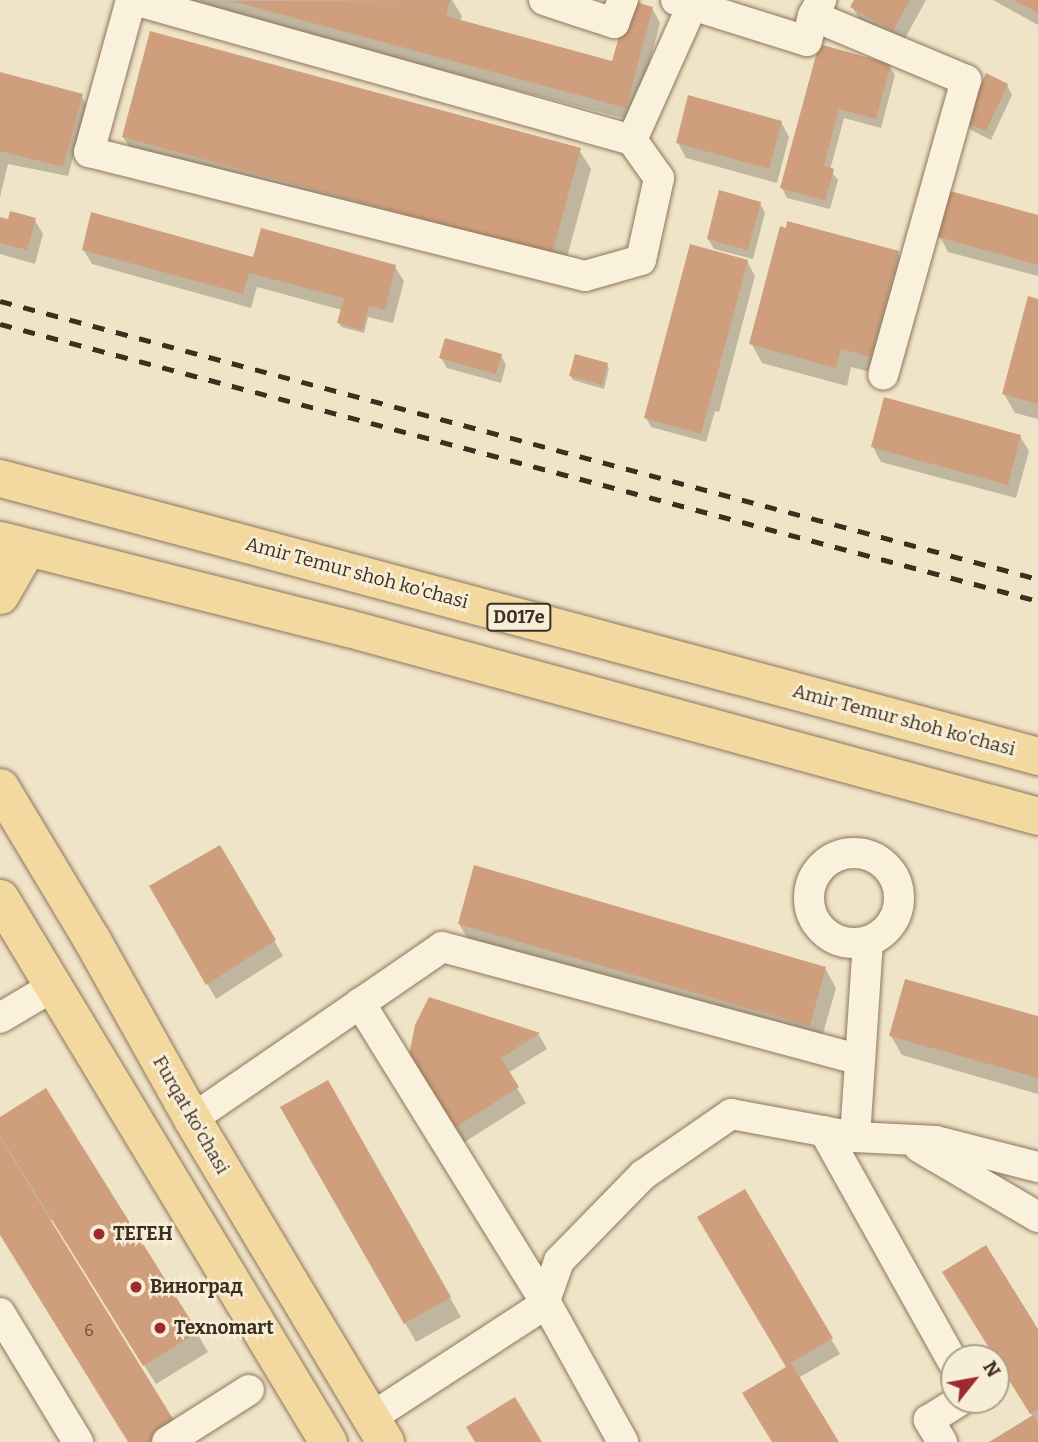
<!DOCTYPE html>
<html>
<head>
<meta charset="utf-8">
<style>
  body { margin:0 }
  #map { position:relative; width:1038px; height:1442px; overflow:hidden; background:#f0e4c8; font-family:Bitter,serif }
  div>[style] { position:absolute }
  .shadow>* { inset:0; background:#0003 }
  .building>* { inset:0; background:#cf9f7d }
  .roads { filter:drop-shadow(0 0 2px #8d765c) drop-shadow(0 0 2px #8d765c) }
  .minor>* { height:30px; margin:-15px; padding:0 15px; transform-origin:15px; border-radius:15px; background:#faf1dc }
  .minor>.ring { margin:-15px; padding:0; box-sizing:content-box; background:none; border:30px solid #faf1dc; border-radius:50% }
  .major>* { height:37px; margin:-18.5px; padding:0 18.5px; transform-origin:18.5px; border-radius:18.5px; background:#f3d9a0 }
  .rail>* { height:5px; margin-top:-2.5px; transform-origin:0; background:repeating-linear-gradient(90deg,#3d2e20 0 12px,transparent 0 24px) }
  .dots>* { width:19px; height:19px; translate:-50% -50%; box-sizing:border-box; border:4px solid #f7eed8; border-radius:50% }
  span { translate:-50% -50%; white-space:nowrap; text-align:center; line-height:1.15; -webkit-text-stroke:5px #f7eed8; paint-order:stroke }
  .number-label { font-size:16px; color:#624a37 }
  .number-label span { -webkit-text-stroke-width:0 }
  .shield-label span { padding:2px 5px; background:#f7eed8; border:2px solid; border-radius:5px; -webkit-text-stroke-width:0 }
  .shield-label { font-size:18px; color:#3d2e20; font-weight:700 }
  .street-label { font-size:19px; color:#3d2e20 }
  .poi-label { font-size:19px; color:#3d2e20; font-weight:700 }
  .left { translate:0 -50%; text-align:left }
  .north { position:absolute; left:940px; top:1344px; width:70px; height:70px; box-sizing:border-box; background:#f7eed8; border:2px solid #ada18e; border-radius:50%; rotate:59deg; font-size:19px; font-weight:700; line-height:28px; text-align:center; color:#3d2e20 }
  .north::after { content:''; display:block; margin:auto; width:24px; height:32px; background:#9e2a2b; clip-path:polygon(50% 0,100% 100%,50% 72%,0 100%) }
</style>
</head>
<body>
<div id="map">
  <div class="shadow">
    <i style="clip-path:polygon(172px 0,452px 0,462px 16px,460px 21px,614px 63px,631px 30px,652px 8px,660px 23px,634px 121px)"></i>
    <i style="clip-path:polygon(856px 0,926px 0,902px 44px,861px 21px,852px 7px)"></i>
    <i style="clip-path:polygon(993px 0,1038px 0,1038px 25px)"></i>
    <i style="clip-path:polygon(820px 47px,889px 66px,895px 75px,881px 128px,844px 118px,830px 170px,838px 180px,830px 209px,787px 198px,782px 188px)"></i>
    <i style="clip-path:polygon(0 74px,81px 96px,87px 105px,68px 176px,8px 164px,0 197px)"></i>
    <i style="clip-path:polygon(1007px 85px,1012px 95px,991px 140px,971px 130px,966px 121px)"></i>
    <i style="clip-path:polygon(781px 122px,789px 137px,777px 183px,686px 158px,678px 143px)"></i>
    <i style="clip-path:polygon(123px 137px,579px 150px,591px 169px,563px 272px,135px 156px)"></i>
    <i style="clip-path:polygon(760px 203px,765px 213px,753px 259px,714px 249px,708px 239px)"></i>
    <i style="clip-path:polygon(1038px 217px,1038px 276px,948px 252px,940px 237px)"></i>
    <i style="clip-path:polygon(0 219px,34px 219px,43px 234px,35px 264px,0 254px)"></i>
    <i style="clip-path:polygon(83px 249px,395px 267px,404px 281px,393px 323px,368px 317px,364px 333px,341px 327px,339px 323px,342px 310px,257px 287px,251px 308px,92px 264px)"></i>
    <i style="clip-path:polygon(898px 253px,909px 272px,882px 375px,851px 367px,847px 386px,762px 363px,751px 343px)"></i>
    <i style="clip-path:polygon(747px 261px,755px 276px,719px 412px,715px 411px,706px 442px,651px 427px,646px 418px)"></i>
    <i style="clip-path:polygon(1038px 301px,1038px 419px,1015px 413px,1004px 394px)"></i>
    <i style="clip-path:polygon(501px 355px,506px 365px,501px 383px,447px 368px,441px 358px)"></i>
    <i style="clip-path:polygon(606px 364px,609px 368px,604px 389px,573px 380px,571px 376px)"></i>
    <i style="clip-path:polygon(1020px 436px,1029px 451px,1016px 498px,881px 462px,873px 447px)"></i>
    <i style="clip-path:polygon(219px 847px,283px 956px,216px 999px,152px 887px)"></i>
    <i style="clip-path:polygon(459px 924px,825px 968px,836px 988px,820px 1044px,471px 944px)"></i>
    <i style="clip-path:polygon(430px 999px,539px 1035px,547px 1049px,508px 1073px,526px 1103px,463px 1143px,412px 1062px)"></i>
    <i style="clip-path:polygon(1038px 1018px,1038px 1094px,902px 1055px,891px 1036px)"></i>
    <i style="clip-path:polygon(327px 1082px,461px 1317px,416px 1342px,282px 1108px)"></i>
    <i style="clip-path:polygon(0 1119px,197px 1333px,208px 1352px,156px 1384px,52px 1220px,49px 1221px,129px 1442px,0 1233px)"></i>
    <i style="clip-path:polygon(744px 1191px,840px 1354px,798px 1378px,837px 1442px,774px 1442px,788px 1368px)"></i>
    <i style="clip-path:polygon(953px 1287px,1038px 1332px,1038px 1442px,992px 1442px,1033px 1417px)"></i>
  </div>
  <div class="building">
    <i style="clip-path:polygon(450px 0,446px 16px,612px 61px,622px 26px,629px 28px,636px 2px,653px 7px,626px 108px,232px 1px)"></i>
    <i style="clip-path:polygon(854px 0,910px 0,893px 31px,850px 7px)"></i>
    <i style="clip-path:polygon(1014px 0,1038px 0,1038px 13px)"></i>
    <i style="clip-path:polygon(150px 31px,581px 148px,552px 254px,122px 137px)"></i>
    <i style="clip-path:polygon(819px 44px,891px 64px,876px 119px,839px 109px,824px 166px,834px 169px,825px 201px,780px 188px)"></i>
    <i style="clip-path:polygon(0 72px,83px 94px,63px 167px,0 151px)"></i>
    <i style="clip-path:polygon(986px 73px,1008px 84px,986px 131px,964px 121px)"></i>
    <i style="clip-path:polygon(688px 95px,782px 121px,769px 169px,676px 143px)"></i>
    <i style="clip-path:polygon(719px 190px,761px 202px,748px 250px,707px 239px)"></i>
    <i style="clip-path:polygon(950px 191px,1038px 215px,1038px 265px,938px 237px)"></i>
    <i style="clip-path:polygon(10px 211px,36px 218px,27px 250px,0 243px,0 217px,8px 219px)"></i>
    <i style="clip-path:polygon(91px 212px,253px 257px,261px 228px,396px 265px,385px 310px,369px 306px,362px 330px,337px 323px,344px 298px,249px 273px,243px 294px,82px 250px)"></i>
    <i style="clip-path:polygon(787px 221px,899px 251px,871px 357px,841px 349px,836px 368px,749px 344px,780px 226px,786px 228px)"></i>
    <i style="clip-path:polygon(690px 244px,748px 260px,701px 434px,644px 418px)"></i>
    <i style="clip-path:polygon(1028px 296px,1038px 299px,1038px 404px,1002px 394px)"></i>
    <i style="clip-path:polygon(445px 338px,502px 354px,496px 374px,439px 358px)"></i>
    <i style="clip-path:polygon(575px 354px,608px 363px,602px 385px,569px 376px)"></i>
    <i style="clip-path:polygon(884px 397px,1021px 435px,1008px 485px,871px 447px)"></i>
    <i style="clip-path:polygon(220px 845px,276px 940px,206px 985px,149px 886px)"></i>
    <i style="clip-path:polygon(474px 865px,826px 967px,810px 1026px,458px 924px)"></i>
    <i style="clip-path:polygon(905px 979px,1038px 1016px,1038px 1078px,889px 1036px)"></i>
    <i style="clip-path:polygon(429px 997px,540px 1033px,501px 1058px,519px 1087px,453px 1129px,409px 1055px,415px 1025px)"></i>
    <i style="clip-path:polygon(328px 1080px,451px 1297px,404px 1324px,280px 1107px)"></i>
    <i style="clip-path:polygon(46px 1088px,198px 1332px,143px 1366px,0 1136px,0 1117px)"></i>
    <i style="clip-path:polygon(0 1138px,178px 1427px,153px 1442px,128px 1442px,0 1235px)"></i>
    <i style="clip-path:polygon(745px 1189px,833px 1338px,791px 1363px,839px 1442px,772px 1442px,742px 1393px,786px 1367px,697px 1217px)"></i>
    <i style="clip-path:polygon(986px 1245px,1038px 1329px,1038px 1409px,1030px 1414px,942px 1272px)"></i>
    <i style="clip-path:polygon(515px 1397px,542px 1442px,475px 1442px,466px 1427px)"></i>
    <i style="clip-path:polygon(1033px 1415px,1038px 1422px,1038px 1442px,989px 1442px)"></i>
  </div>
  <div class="roads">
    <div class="minor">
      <i style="left:131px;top:0;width:158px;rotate:105.4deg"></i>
      <i style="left:89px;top:152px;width:511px;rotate:14.04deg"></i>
      <i style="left:585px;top:276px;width:58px;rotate:-15.9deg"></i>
      <i style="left:641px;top:260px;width:84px;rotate:-77.6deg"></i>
      <i style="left:659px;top:178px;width:47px;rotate:-125.4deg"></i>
      <i style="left:632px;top:140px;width:517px;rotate:-164.3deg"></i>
      <i style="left:544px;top:0;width:74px;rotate:18.2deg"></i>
      <i style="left:614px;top:23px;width:25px;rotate:-69deg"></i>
      <i style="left:676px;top:0;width:137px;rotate:17.4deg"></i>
      <i style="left:807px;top:41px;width:26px;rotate:-77deg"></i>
      <i style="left:813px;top:16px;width:18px;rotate:-63deg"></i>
      <i style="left:813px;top:16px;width:166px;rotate:22.7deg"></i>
      <i style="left:966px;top:80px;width:306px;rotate:105.7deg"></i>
      <i style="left:632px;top:140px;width:147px;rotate:-65.9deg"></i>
      <i class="ring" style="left:809px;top:853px;width:60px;height:60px"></i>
      <i style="left:360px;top:1003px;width:351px;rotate:58.2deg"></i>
      <i style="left:545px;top:1301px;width:161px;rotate:61deg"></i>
      <i style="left:0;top:1018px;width:63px;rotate:-30.7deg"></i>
      <i style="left:192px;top:1119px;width:303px;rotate:-34.5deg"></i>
      <i style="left:442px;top:947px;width:433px;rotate:15.1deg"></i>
      <i style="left:824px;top:1131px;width:267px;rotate:60.8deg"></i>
      <i style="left:855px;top:1137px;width:195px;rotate:-86.2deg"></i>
      <i style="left:919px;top:1147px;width:138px;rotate:30.5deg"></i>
      <i style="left:0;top:1313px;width:151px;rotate:58.8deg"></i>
      <i style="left:372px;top:1417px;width:199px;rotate:-33.1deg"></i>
      <i style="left:539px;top:1308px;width:9px;rotate:-49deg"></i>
      <i style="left:545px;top:1301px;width:42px;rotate:-70.7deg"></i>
      <i style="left:559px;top:1261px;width:120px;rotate:-45.7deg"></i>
      <i style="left:643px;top:1175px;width:107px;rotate:-34.7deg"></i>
      <i style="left:731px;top:1114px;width:126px;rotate:10.5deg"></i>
      <i style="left:855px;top:1137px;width:81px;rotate:2.8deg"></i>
      <i style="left:936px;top:1141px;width:105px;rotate:14.3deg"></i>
      <i style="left:167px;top:1442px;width:97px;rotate:-32.4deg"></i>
      <i style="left:942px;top:1442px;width:26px;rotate:-121deg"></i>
      <i style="left:929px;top:1420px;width:38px;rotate:-32deg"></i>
    </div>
    <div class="major">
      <i style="left:0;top:478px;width:1075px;rotate:14.99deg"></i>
      <i style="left:0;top:540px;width:359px;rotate:14.2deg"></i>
      <i style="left:348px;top:628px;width:715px;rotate:15.24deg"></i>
      <i style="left:0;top:595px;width:54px;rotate:-60.1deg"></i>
      <i style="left:0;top:787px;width:179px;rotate:59deg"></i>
      <i style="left:92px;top:940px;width:205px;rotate:60.8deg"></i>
      <i style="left:192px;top:1119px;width:376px;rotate:59.1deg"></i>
      <i style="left:0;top:898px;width:635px;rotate:58.91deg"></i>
    </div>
  </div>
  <div class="rail">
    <i style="left:0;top:301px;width:1075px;rotate:14.99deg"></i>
    <i style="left:0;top:324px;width:1074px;rotate:14.94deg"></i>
  </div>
  <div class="dots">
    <i style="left:99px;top:1234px;background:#9e2a2b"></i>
    <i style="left:136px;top:1287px;background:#9e2a2b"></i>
    <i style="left:160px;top:1328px;background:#9e2a2b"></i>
  </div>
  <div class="number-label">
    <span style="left:89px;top:1331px">6</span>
  </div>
  <div class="shield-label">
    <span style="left:519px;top:617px">D017e</span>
  </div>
  <div class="street-label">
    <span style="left:357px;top:573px;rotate:15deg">Amir Temur shoh ko'chasi</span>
    <span style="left:904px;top:720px;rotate:15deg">Amir Temur shoh ko'chasi</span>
    <span style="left:191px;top:1115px;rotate:60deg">Furqat ko'chasi</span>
  </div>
  <div class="poi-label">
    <span class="left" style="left:113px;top:1234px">ТЕГЕН</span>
    <span class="left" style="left:150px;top:1287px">Виноград</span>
    <span class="left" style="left:174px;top:1328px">Texnomart</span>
  </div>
  <div class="north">N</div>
</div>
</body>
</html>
